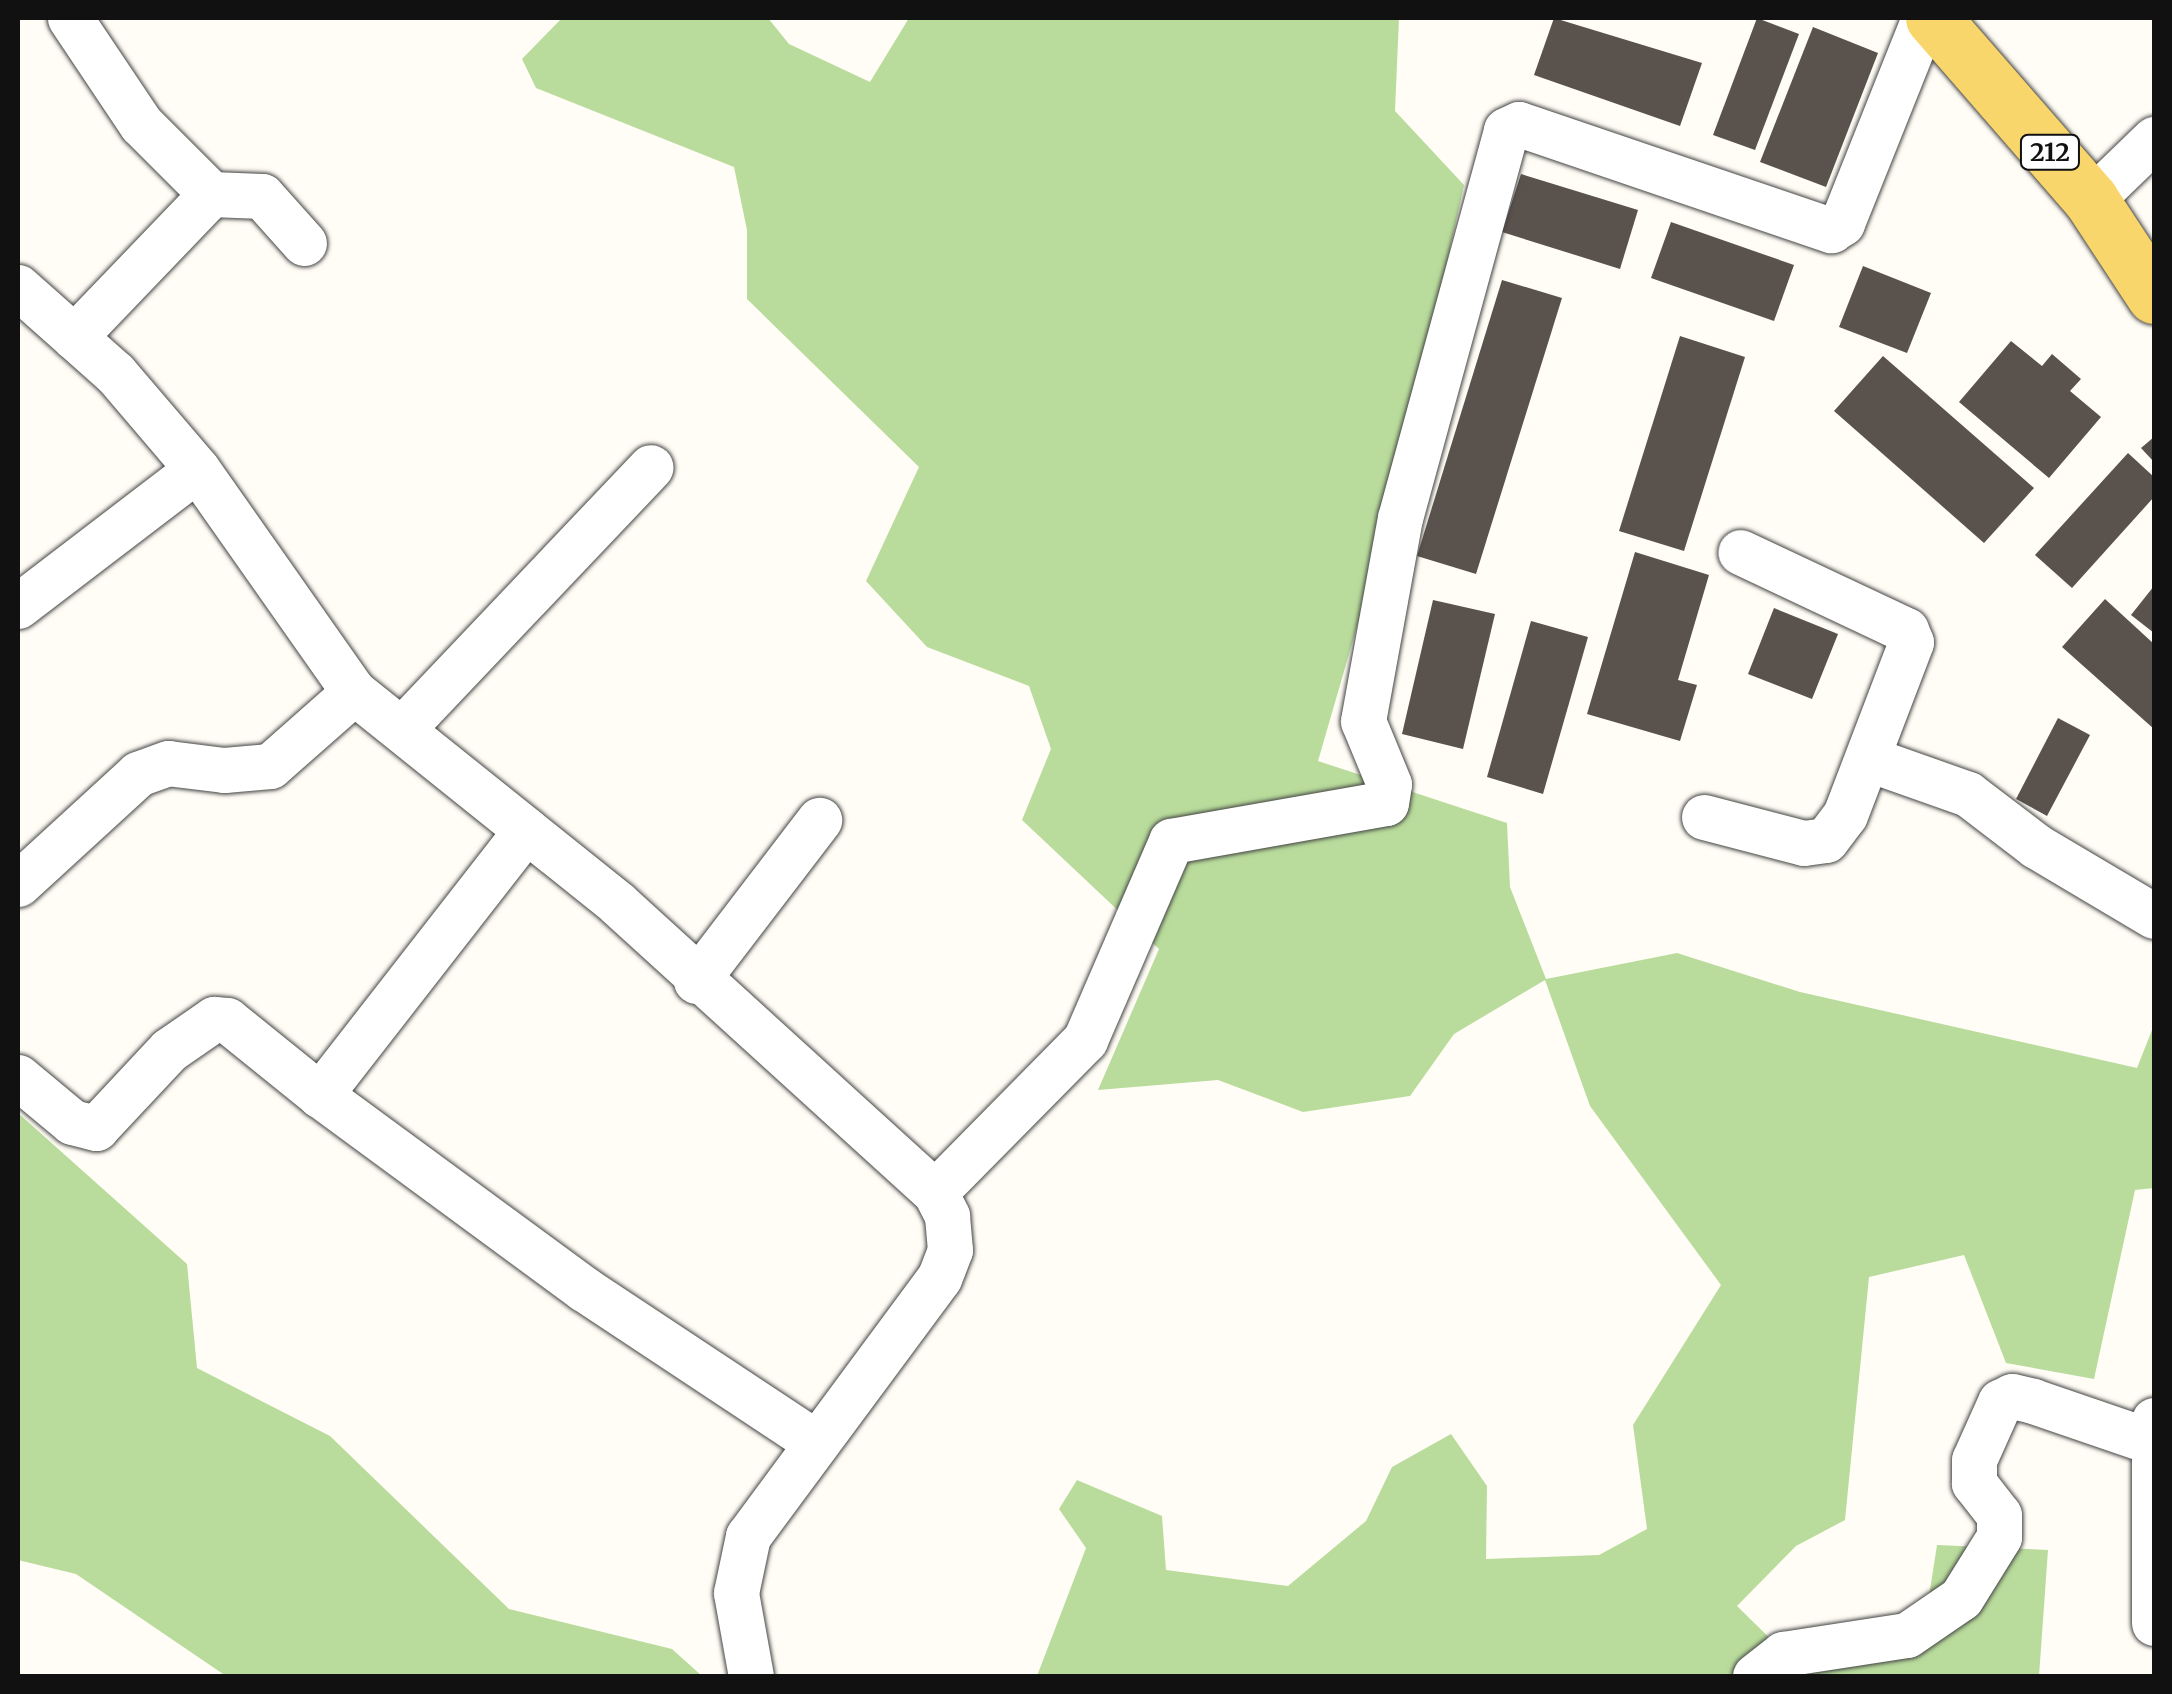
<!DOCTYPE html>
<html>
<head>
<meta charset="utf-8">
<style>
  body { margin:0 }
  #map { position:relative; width:2172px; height:1694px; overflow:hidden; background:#fffdf5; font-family:Merriweather,serif }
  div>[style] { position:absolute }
  .forest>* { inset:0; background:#b9dc9c }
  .building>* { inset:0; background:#5a524d }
  .roads { filter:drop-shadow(0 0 2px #444) drop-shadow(0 0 2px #444) }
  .minor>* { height:45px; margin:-22.5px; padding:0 22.5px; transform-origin:22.5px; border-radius:22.5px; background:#fff }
  .major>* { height:55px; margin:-27.5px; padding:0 27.5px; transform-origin:27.5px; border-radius:27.5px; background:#f9d66b }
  span { translate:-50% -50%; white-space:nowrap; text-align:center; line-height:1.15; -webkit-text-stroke:10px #fff; paint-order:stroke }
  .shield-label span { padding:2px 8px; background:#fff; border:2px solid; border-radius:8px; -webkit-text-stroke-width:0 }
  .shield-label { font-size:25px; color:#111; font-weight:700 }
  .frame { position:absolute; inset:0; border:20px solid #111; pointer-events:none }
</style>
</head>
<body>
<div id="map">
  <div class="forest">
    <i style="clip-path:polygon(562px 18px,768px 18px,789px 44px,870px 82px,909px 18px,1399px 18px,1395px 111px,1464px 185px,1396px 492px,1318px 761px,1507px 823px,1510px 887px,1546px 979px,1677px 953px,1800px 992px,2137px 1068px,2154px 1025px,2154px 1188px,2135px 1190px,2094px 1379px,2006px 1363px,1964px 1255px,1869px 1277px,1845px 1520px,1796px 1546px,1737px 1606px,1801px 1669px,1921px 1648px,1937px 1545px,2048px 1550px,2039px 1676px,1037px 1676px,1086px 1548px,1059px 1509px,1077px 1480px,1162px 1516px,1166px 1570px,1288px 1586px,1366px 1521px,1392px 1467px,1451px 1434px,1487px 1486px,1486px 1559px,1599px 1555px,1647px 1529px,1633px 1425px,1721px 1285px,1590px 1106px,1545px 980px,1454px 1034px,1410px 1096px,1303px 1112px,1218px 1080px,1098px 1090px,1159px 949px,1022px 820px,1051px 749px,1029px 686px,927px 647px,866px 581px,919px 467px,747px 299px,747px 230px,734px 167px,536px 88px,522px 59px)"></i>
    <i style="clip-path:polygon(18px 1113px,187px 1264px,197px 1368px,330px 1436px,509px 1609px,672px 1649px,702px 1676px,226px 1676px,76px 1574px,18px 1560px)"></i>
  </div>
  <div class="building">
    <i style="clip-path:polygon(1554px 18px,1702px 63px,1680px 126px,1534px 75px)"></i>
    <i style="clip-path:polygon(1757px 18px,1799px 34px,1755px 150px,1713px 135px)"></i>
    <i style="clip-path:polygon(1813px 27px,1878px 53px,1826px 187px,1760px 162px)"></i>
    <i style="clip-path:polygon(1521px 174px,1638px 210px,1620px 269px,1502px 232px)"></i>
    <i style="clip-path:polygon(1671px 222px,1794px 265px,1774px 321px,1651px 278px)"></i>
    <i style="clip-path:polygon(1863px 266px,1931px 293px,1907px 353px,1839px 327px)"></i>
    <i style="clip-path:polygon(1502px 280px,1562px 298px,1476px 574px,1417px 556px)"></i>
    <i style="clip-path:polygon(1680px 336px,1745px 357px,1684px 551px,1619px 531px)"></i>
    <i style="clip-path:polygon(2011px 341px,2042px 366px,2052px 354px,2081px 379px,2070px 391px,2101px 417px,2049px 478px,1959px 402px)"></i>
    <i style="clip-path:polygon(1883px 356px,2034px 488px,1984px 543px,1834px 411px)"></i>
    <i style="clip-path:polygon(2154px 437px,2154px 462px,2141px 448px)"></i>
    <i style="clip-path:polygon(2128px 453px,2154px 477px,2154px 497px,2072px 588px,2035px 555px)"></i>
    <i style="clip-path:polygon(1635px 552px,1709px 575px,1678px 680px,1697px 685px,1680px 741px,1587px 714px)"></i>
    <i style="clip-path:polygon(2154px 586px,2154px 633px,2131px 615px)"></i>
    <i style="clip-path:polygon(2105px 599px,2154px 644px,2154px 729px,2062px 647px)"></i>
    <i style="clip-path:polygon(1433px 600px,1495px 614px,1463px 749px,1402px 734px)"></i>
    <i style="clip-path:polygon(1774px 608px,1838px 634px,1812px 699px,1748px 674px)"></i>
    <i style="clip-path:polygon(1531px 621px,1588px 637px,1543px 794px,1487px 777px)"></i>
    <i style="clip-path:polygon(2058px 718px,2090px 735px,2047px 816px,2016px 799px)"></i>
  </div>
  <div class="roads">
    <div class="minor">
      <i style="left:70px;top:18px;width:128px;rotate:56.2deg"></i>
      <i style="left:141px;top:124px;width:99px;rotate:45deg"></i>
      <i style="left:211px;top:194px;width:198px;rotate:133.8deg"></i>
      <i style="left:211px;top:194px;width:51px;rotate:2.2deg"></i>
      <i style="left:262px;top:196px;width:63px;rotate:48.2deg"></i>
      <i style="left:2091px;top:200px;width:88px;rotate:-44.1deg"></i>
      <i style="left:18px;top:287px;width:130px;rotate:41.6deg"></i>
      <i style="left:115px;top:373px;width:126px;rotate:49.5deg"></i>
      <i style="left:197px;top:469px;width:273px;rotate:54.9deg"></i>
      <i style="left:354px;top:692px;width:112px;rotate:138.6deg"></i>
      <i style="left:270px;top:766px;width:46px;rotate:175deg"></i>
      <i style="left:224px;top:770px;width:56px;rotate:-172.9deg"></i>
      <i style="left:168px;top:763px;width:32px;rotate:160deg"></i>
      <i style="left:138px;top:774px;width:163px;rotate:137.5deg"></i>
      <i style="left:18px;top:606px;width:225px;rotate:-37.4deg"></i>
      <i style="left:354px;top:692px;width:337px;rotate:38.7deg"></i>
      <i style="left:617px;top:903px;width:430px;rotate:42.3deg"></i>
      <i style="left:935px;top:1192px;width:27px;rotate:63deg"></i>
      <i style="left:947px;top:1216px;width:34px;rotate:85deg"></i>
      <i style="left:950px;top:1250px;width:30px;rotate:111deg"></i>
      <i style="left:939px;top:1278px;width:321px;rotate:126.5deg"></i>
      <i style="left:748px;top:1536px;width:58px;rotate:101.9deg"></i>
      <i style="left:736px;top:1593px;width:84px;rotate:79.8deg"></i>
      <i style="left:402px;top:729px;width:361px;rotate:-46.5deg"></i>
      <i style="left:1869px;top:759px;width:105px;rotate:19.5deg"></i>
      <i style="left:1968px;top:794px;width:86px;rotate:37.4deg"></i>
      <i style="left:2036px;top:846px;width:137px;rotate:30.7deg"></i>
      <i style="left:1704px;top:817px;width:103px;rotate:14.6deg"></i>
      <i style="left:1804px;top:843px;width:22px;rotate:-8deg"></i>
      <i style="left:1826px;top:840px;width:31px;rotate:-53deg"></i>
      <i style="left:1845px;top:815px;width:185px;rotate:-69.1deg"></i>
      <i style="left:1911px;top:642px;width:13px;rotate:-113deg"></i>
      <i style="left:1906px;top:630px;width:183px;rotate:-154.8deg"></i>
      <i style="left:526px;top:830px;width:336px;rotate:127.9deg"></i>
      <i style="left:320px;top:1095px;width:328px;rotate:36.3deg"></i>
      <i style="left:584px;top:1289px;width:277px;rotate:33.5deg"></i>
      <i style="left:696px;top:981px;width:203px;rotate:-52.6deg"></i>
      <i style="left:18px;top:1077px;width:70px;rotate:39.8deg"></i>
      <i style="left:72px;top:1122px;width:25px;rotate:14deg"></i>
      <i style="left:96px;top:1128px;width:107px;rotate:-46.9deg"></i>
      <i style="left:169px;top:1050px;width:55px;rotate:-34.6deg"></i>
      <i style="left:214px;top:1019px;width:13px;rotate:4deg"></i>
      <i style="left:227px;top:1020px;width:119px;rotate:38.9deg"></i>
      <i style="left:935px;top:1192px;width:214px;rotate:-45.4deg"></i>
      <i style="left:1085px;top:1040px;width:217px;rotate:-66.6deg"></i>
      <i style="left:1171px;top:841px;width:218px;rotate:-10deg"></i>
      <i style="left:1386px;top:803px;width:19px;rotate:-81deg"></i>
      <i style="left:1389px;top:784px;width:68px;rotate:-112.4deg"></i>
      <i style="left:1363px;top:721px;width:206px;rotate:-79.7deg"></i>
      <i style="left:1400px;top:518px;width:402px;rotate:-74.7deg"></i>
      <i style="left:1506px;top:130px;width:14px;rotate:-25deg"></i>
      <i style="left:1519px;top:124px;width:330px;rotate:18.8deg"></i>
      <i style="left:1831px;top:230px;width:13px;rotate:-32deg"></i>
      <i style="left:1842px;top:223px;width:221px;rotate:-68.2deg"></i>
      <i style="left:2154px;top:1420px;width:203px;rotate:90deg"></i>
      <i style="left:1755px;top:1676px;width:36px;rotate:-38deg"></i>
      <i style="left:1783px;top:1654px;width:125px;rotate:-8.7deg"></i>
      <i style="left:1907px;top:1635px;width:65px;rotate:-34.4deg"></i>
      <i style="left:1961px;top:1598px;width:72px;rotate:-58.1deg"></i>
      <i style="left:1999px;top:1537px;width:22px;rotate:-90deg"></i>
      <i style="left:1999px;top:1515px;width:41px;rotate:-128deg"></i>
      <i style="left:1974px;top:1483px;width:23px;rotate:-90deg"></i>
      <i style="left:1974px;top:1460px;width:64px;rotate:-65.9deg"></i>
      <i style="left:2000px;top:1402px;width:13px;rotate:-27deg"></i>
      <i style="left:2012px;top:1396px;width:22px;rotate:13deg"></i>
      <i style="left:2033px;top:1401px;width:127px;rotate:18.9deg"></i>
    </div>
    <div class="major">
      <i style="left:1933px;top:18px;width:241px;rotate:49deg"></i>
      <i style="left:2091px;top:200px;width:115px;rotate:56.7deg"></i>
    </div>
  </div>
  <div class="shield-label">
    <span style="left:2050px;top:152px">212</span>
  </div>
  <div class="frame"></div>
</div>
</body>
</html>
